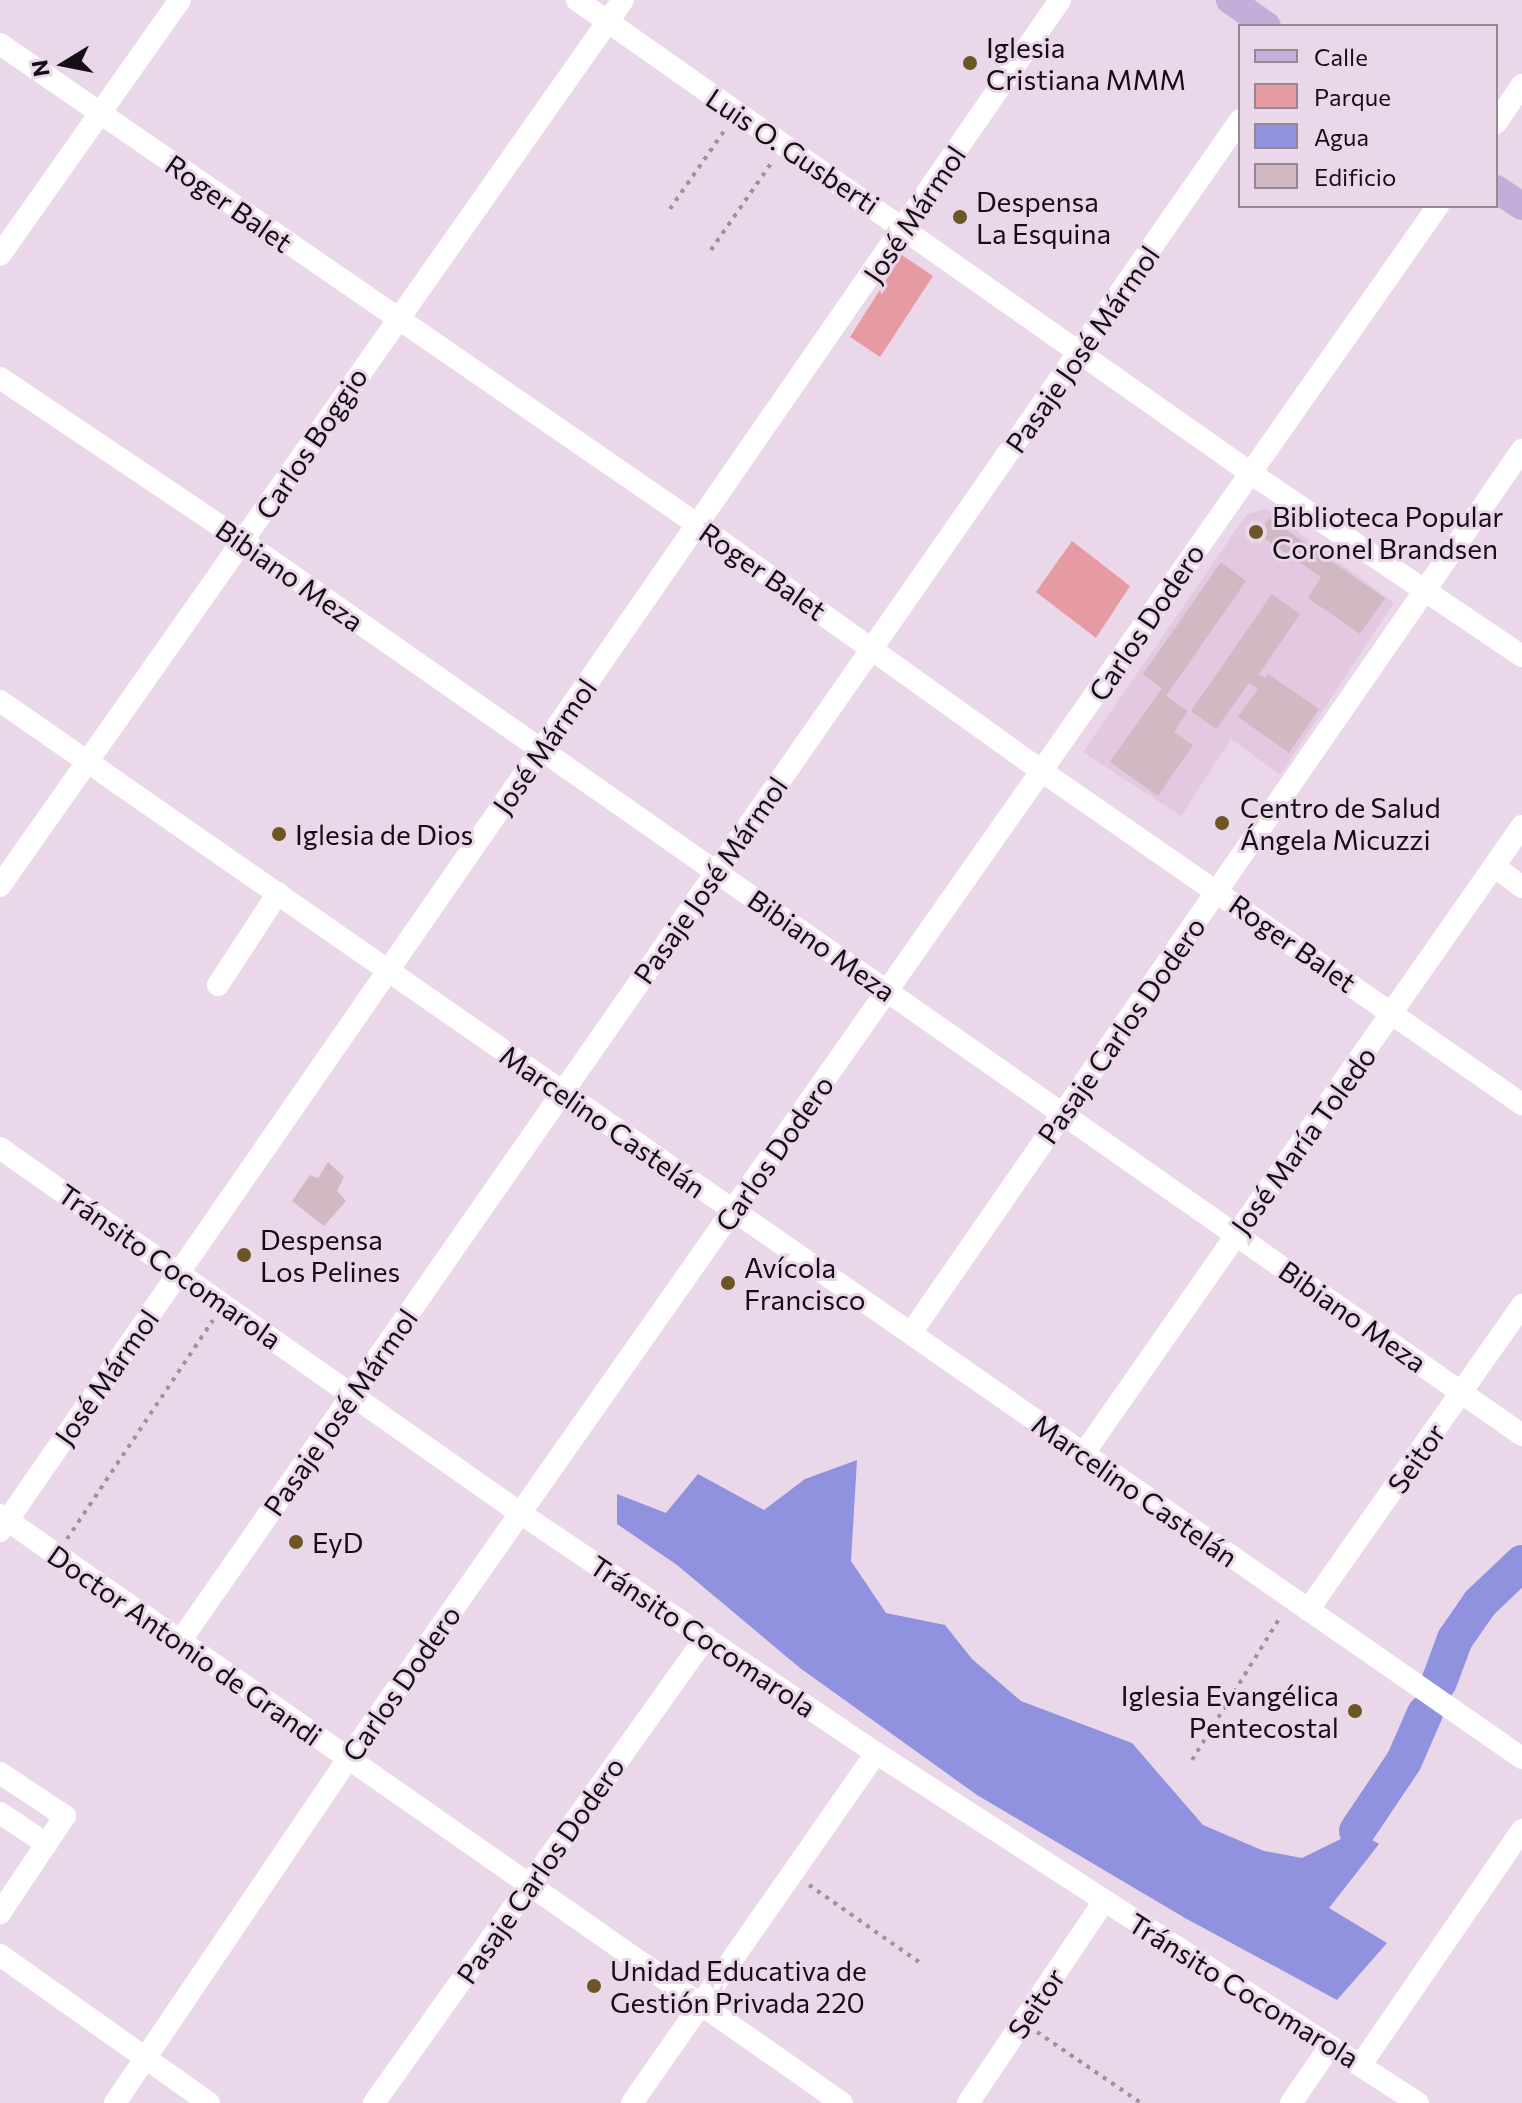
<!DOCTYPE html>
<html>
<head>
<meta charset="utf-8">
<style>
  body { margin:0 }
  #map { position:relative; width:1522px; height:2103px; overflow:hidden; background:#ead7e9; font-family:Commissioner,sans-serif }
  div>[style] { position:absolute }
  .built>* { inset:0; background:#e2c9e1 }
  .green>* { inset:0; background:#e69aa2 }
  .water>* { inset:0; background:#9192df }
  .river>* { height:36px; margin:-18px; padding:0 18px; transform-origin:18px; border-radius:18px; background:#9192df }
  .building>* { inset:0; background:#d1b9c3 }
  .path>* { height:4px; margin-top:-2px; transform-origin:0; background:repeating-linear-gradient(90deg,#a0919f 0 4px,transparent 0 10px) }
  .minor>* { height:22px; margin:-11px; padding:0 11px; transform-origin:11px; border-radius:11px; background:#fff }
  .major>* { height:28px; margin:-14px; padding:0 14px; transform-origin:14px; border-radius:14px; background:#c3aeda }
  .dots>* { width:22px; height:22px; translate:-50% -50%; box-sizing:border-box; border:4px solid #ead7e9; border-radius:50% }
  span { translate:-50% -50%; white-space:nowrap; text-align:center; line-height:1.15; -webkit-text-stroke:6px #ead7e9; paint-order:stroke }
  .poi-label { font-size:28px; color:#150f15 }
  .left { translate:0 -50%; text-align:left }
  .right { translate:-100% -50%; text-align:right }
  .street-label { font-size:28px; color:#150f15 }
  .legend { position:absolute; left:1238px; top:24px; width:260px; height:184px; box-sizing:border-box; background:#ead7e9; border:2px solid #958794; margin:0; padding:10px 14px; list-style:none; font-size:24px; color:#150f15 }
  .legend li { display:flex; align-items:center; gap:16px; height:40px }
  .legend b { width:40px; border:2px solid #958794 }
  .north { position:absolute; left:24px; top:24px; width:80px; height:80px; -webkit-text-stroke:6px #ead7e9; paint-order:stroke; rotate:260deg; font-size:22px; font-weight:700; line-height:32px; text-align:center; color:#150f15 }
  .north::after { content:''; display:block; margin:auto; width:28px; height:36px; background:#150f15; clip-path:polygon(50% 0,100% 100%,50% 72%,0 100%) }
</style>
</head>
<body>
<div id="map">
  <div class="built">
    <i style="clip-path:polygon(1267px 509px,1394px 603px,1280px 775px,1231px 739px,1181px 816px,1083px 752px,1247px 514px)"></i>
  </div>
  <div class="green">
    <i style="clip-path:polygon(902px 255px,933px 276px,880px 357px,850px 337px)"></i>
    <i style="clip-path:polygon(1072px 541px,1130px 586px,1096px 638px,1036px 592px)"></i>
  </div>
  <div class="water">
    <i style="clip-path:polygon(857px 1460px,851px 1561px,886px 1613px,945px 1625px,972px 1659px,1021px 1701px,1132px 1743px,1203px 1825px,1264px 1851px,1302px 1858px,1357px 1831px,1379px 1844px,1329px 1908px,1387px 1943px,1337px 2000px,1185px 1918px,977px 1795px,800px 1668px,677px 1565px,617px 1524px,617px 1494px,666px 1513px,698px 1474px,764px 1510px,805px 1479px)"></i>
  </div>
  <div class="river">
    <i style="left:1439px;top:1682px;width:46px;rotate:-69.6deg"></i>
    <i style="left:1455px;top:1639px;width:44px;rotate:-55.2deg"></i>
    <i style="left:1480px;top:1603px;width:58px;rotate:-43.6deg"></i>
    <i style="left:1357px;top:1831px;width:84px;rotate:-56.1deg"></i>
    <i style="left:1404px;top:1761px;width:52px;rotate:-66.4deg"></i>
  </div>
  <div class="building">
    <i style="clip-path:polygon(1269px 518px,1385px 598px,1360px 634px,1308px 598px,1321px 577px,1258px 534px)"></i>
    <i style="clip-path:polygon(1221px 562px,1246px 581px,1166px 696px,1188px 711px,1174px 732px,1193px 745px,1158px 796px,1110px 762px,1162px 688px,1143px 674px)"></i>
    <i style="clip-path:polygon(1272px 594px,1300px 614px,1259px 674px,1265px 678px,1268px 674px,1319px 709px,1289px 753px,1238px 717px,1258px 689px,1249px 683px,1216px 729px,1191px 711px)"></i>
    <i style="clip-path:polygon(328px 1162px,344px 1177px,337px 1191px,346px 1201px,324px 1226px,292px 1201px,310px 1175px,318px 1178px)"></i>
  </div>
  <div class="path">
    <i style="left:670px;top:209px;width:98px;rotate:-55.3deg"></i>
    <i style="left:711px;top:250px;width:107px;rotate:-55.3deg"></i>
    <i style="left:67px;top:1539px;width:263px;rotate:-56.3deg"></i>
    <i style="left:1192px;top:1760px;width:169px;rotate:-58.3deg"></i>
    <i style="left:809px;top:1885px;width:138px;rotate:35deg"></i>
    <i style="left:1037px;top:2032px;width:126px;rotate:34.3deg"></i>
  </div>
  <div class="minor">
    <i style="left:577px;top:0;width:821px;rotate:35.08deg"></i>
    <i style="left:1249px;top:472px;width:329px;rotate:34deg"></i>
    <i style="left:0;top:44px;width:848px;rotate:34.57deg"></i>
    <i style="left:698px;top:525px;width:424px;rotate:35.6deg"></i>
    <i style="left:1043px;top:772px;width:583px;rotate:34.73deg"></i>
    <i style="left:1496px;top:123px;width:46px;rotate:-55.6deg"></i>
    <i style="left:0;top:255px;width:312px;rotate:-54.8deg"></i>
    <i style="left:0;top:378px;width:294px;rotate:33.9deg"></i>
    <i style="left:244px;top:542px;width:1559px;rotate:34.94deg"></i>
    <i style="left:0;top:701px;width:1853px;rotate:34.78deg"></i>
    <i style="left:1494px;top:866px;width:35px;rotate:37deg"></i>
    <i style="left:0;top:886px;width:1083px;rotate:-54.89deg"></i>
    <i style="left:218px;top:985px;width:110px;rotate:-56.9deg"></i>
    <i style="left:0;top:1148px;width:635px;rotate:35.07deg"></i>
    <i style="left:520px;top:1513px;width:429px;rotate:34deg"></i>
    <i style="left:876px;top:1753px;width:645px;rotate:32.85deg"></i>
    <i style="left:911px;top:1333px;width:1074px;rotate:-55.32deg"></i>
    <i style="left:1084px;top:1453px;width:765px;rotate:-55.06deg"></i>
    <i style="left:0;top:1515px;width:1027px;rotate:34.93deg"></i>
    <i style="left:0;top:1531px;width:1862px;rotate:-55.3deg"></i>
    <i style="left:1308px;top:1610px;width:373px;rotate:-54.9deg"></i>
    <i style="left:181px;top:1640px;width:1853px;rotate:-55.13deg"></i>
    <i style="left:0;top:1773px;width:78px;rotate:33.5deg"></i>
    <i style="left:65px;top:1816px;width:117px;rotate:123.8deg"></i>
    <i style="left:0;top:1813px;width:56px;rotate:33.4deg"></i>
    <i style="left:0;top:1955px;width:256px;rotate:35.3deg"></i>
    <i style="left:1362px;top:2063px;width:283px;rotate:-55.5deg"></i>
    <i style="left:115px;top:2103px;width:414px;rotate:-55.9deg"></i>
    <i style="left:347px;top:1760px;width:1899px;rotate:-54.93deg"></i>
    <i style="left:374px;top:2103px;width:572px;rotate:-54.53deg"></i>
    <i style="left:632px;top:2103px;width:427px;rotate:-55.1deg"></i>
    <i style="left:968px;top:2103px;width:241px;rotate:-56deg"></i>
    <i style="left:1291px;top:2103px;width:67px;rotate:-55.4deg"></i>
  </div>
  <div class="major">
    <i style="left:1230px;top:0;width:45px;rotate:35.1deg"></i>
    <i style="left:1496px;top:189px;width:31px;rotate:33deg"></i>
  </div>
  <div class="dots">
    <i style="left:970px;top:63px;background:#6e5526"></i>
    <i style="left:960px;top:217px;background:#6e5526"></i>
    <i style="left:1256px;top:532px;background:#6e5526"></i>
    <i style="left:1222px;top:823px;background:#6e5526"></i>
    <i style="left:279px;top:834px;background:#6e5526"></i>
    <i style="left:244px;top:1255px;background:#6e5526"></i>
    <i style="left:728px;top:1283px;background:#6e5526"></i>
    <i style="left:296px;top:1542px;background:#6e5526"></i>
    <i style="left:1355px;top:1711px;background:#6e5526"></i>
    <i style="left:594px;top:1986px;background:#6e5526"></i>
  </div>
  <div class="poi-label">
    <span class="left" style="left:986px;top:63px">Iglesia<br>Cristiana MMM</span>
    <span class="left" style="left:976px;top:217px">Despensa<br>La Esquina</span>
    <span class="left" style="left:1272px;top:532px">Biblioteca Popular<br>Coronel Brandsen</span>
    <span class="left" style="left:1240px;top:823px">Centro de Salud<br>Ángela Micuzzi</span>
    <span class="left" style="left:295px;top:834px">Iglesia de Dios</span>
    <span class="left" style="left:260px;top:1255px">Despensa<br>Los Pelines</span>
    <span class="left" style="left:744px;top:1283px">Avícola<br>Francisco</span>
    <span class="left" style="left:312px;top:1542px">EyD</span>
    <span class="right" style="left:1339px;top:1711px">Iglesia Evangélica<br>Pentecostal</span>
    <span class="left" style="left:610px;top:1986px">Unidad Educativa de<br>Gestión Privada 220</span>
  </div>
  <div class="street-label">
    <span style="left:793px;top:151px;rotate:34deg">Luis O. Gusberti</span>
    <span style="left:229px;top:203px;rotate:35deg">Roger Balet</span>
    <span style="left:914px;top:214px;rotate:-56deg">José Mármol</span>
    <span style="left:1082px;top:349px;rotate:-55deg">Pasaje José Mármol</span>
    <span style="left:311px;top:443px;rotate:-56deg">Carlos Boggio</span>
    <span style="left:763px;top:571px;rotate:35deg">Roger Balet</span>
    <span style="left:290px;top:575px;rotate:35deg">Bibiano Meza</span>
    <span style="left:1146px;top:622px;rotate:-56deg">Carlos Dodero</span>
    <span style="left:544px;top:746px;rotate:-55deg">José Mármol</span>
    <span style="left:710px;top:880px;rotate:-55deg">Pasaje José Mármol</span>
    <span style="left:1293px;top:943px;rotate:35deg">Roger Balet</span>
    <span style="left:822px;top:945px;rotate:35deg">Bibiano Meza</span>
    <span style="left:1121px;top:1030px;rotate:-55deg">Pasaje Carlos Dodero</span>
    <span style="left:603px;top:1121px;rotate:35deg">Marcelino Castelán</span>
    <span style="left:1303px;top:1140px;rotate:-54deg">José María Toledo</span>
    <span style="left:774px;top:1153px;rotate:-55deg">Carlos Dodero</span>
    <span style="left:170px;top:1266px;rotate:35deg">Tránsito Cocomarola</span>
    <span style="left:1353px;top:1316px;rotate:35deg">Bibiano Meza</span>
    <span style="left:106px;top:1377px;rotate:-55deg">José Mármol</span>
    <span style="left:340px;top:1412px;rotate:-55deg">Pasaje José Mármol</span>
    <span style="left:1416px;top:1458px;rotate:-55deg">Seitor</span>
    <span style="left:1135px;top:1490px;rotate:35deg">Marcelino Castelán</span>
    <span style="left:703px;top:1636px;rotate:34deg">Tránsito Cocomarola</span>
    <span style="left:185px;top:1645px;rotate:35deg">Doctor Antonio de Grandi</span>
    <span style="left:401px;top:1683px;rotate:-55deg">Carlos Dodero</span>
    <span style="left:540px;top:1870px;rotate:-55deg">Pasaje Carlos Dodero</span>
    <span style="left:1244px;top:1990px;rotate:32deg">Tránsito Cocomarola</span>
    <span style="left:1036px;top:2003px;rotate:-56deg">Seitor</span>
  </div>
  <ul class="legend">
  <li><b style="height:10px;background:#c3aeda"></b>Calle</li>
  <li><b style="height:22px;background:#e69aa2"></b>Parque</li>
  <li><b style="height:22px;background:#9192df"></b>Agua</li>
  <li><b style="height:22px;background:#d1b9c3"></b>Edificio</li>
  </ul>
  <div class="north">N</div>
</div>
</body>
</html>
